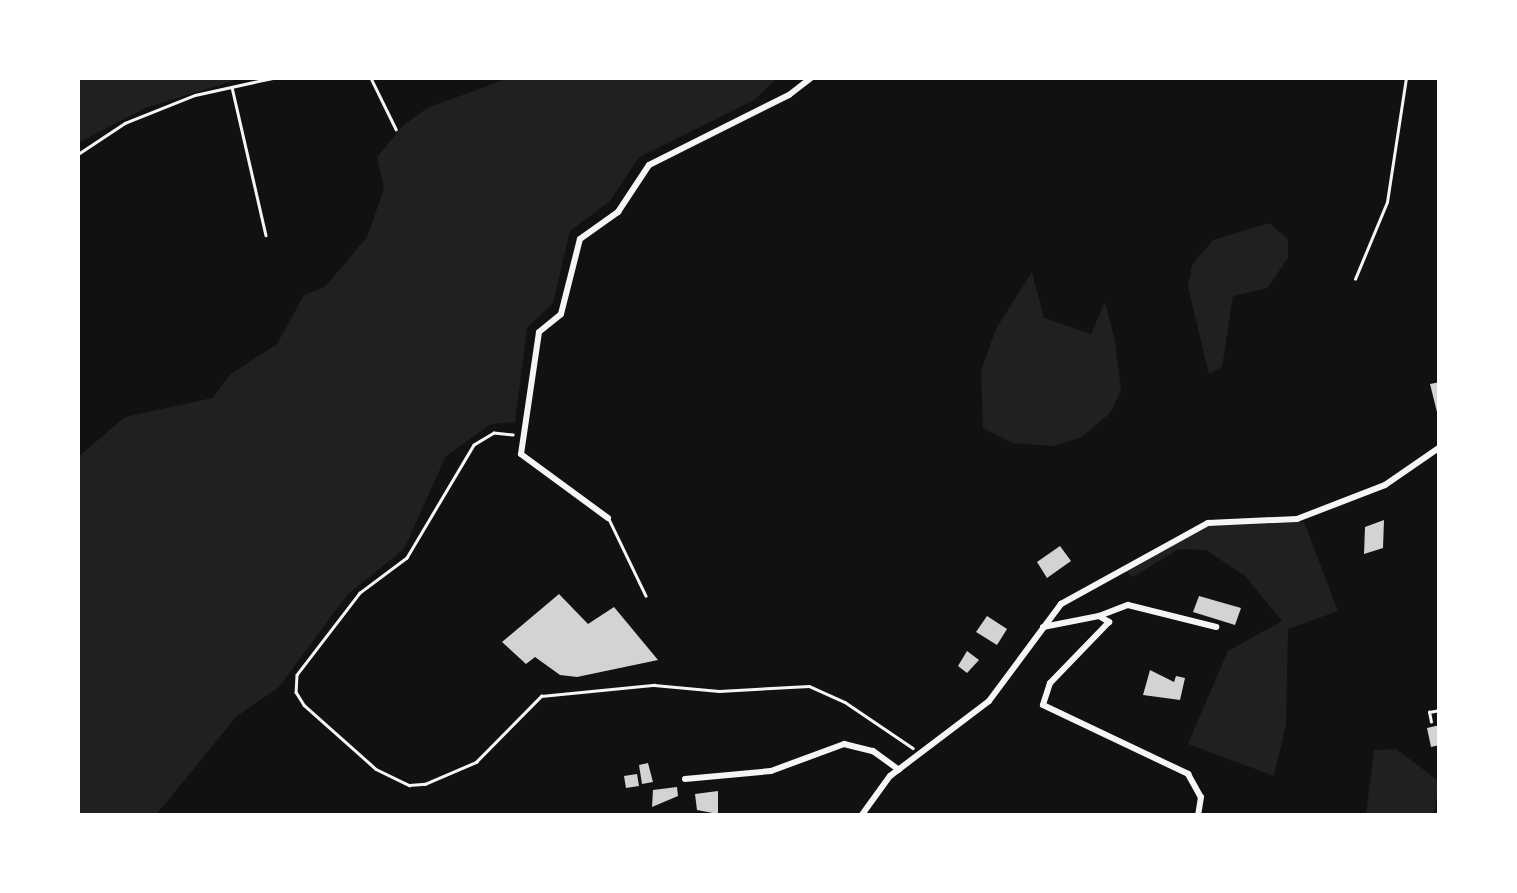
<!DOCTYPE html>
<html>
<head>
<meta charset="utf-8">
<style>
  body { margin:0 }
  #map { position:relative; width:1517px; height:893px; overflow:hidden; background:#111; font-family:Montserrat,sans-serif }
  div>[style] { position:absolute }
  .green>* { inset:0; background:#202020 }
  .building>* { inset:0; background:#d3d3d3 }
  .path>* { height:2.5px; margin:-1.25px; padding:0 1.25px; transform-origin:1.25px; border-radius:1.25px; background:#f5f5f5 }
  .service>* { height:2.5px; margin:-1.25px; padding:0 1.25px; transform-origin:1.25px; border-radius:1.25px; background:#f5f5f5 }
  .minor>* { height:6px; margin:-3px; padding:0 3px; transform-origin:3px; border-radius:3px; background:#f5f5f5 }
  span { translate:-50% -50%; white-space:nowrap; text-align:center; line-height:1.15; -webkit-text-stroke:10px #fff; paint-order:stroke }
  .frame { position:absolute; inset:0; border:80px solid #fff; pointer-events:none }
</style>
</head>
<body>
<div id="map">
  <div class="green">
    <i style="clip-path:polygon(78px 78px,242px 78px,145px 108px,78px 143px)"></i>
    <i style="clip-path:polygon(509px 78px,777px 78px,754px 100px,639px 157px,610px 201px,570px 231px,553px 303px,527px 328px,515px 422px,491px 424px,446px 456px,404px 549px,347px 595px,279px 687px,236px 717px,156px 815px,78px 815px,78px 457px,125px 417px,212px 398px,231px 374px,277px 344px,304px 295px,325px 287px,367px 237px,384px 189px,377px 157px,403px 126px,427px 108px)"></i>
    <i style="clip-path:polygon(1269px 223px,1288px 239px,1288px 258px,1267px 288px,1233px 296px,1222px 367px,1209px 374px,1188px 287px,1192px 265px,1213px 240px)"></i>
    <i style="clip-path:polygon(1032px 272px,1044px 318px,1091px 334px,1105px 302px,1115px 341px,1121px 391px,1110px 413px,1082px 437px,1054px 446px,1013px 443px,983px 428px,981px 370px,996px 329px)"></i>
    <i style="clip-path:polygon(1304px 522px,1338px 611px,1288px 629px,1286px 724px,1274px 776px,1188px 744px,1228px 651px,1282px 621px,1245px 576px,1206px 550px,1179px 549px,1133px 577px,1125px 571px,1209px 526px)"></i>
    <i style="clip-path:polygon(1396px 749px,1439px 781px,1434px 815px,1366px 815px,1374px 750px)"></i>
  </div>
  <div class="building">
    <i style="clip-path:polygon(1440px 382px,1440px 416px,1438px 416px,1430px 384px)"></i>
    <i style="clip-path:polygon(1384px 520px,1383px 548px,1364px 554px,1365px 527px)"></i>
    <i style="clip-path:polygon(1060px 546px,1071px 561px,1047px 578px,1037px 562px)"></i>
    <i style="clip-path:polygon(559px 594px,588px 624px,614px 607px,658px 660px,577px 677px,560px 675px,535px 657px,526px 664px,502px 642px)"></i>
    <i style="clip-path:polygon(1199px 596px,1241px 608px,1235px 625px,1193px 612px)"></i>
    <i style="clip-path:polygon(987px 616px,1007px 629px,997px 645px,976px 632px)"></i>
    <i style="clip-path:polygon(967px 651px,979px 660px,967px 673px,958px 666px)"></i>
    <i style="clip-path:polygon(1150px 670px,1174px 682px,1176px 676px,1185px 678px,1180px 700px,1143px 695px)"></i>
    <i style="clip-path:polygon(1440px 725px,1440px 745px,1431px 747px,1427px 728px)"></i>
    <i style="clip-path:polygon(648px 763px,653px 782px,642px 784px,639px 765px)"></i>
    <i style="clip-path:polygon(637px 774px,639px 786px,626px 788px,624px 776px)"></i>
    <i style="clip-path:polygon(677px 787px,678px 796px,652px 807px,653px 790px)"></i>
    <i style="clip-path:polygon(718px 791px,718px 814px,697px 810px,695px 794px)"></i>
  </div>
  <div class="path">
    <i style="left:371px;top:78px;width:57px;rotate:63.9deg"></i>
    <i style="left:232px;top:87px;width:152px;rotate:77.1deg"></i>
    <i style="left:78px;top:154px;width:56px;rotate:-33.4deg"></i>
    <i style="left:125px;top:123px;width:75px;rotate:-21.8deg"></i>
    <i style="left:195px;top:95px;width:79px;rotate:-12.4deg"></i>
    <i style="left:513px;top:435px;width:19px;rotate:-174deg"></i>
    <i style="left:494px;top:433px;width:23px;rotate:149deg"></i>
    <i style="left:474px;top:445px;width:131px;rotate:120.7deg"></i>
    <i style="left:407px;top:558px;width:59px;rotate:143.3deg"></i>
    <i style="left:360px;top:593px;width:103px;rotate:127.5deg"></i>
    <i style="left:297px;top:675px;width:17px;rotate:93deg"></i>
    <i style="left:296px;top:692px;width:15px;rotate:58deg"></i>
    <i style="left:304px;top:705px;width:96px;rotate:41.6deg"></i>
    <i style="left:376px;top:769px;width:37px;rotate:26deg"></i>
    <i style="left:409px;top:785px;width:16px;rotate:-4deg"></i>
    <i style="left:425px;top:784px;width:56px;rotate:-23.3deg"></i>
    <i style="left:476px;top:762px;width:93px;rotate:-45.4deg"></i>
    <i style="left:541px;top:696px;width:114px;rotate:-5.6deg"></i>
    <i style="left:654px;top:685px;width:65px;rotate:5.3deg"></i>
    <i style="left:719px;top:691px;width:90px;rotate:-3.2deg"></i>
    <i style="left:809px;top:686px;width:39px;rotate:24deg"></i>
    <i style="left:845px;top:702px;width:82px;rotate:34.1deg"></i>
  </div>
  <div class="service">
    <i style="left:1355px;top:279px;width:83px;rotate:-67.4deg"></i>
    <i style="left:1387px;top:202px;width:125px;rotate:-81.3deg"></i>
    <i style="left:609px;top:519px;width:85px;rotate:64.3deg"></i>
    <i style="left:1431px;top:722px;width:10px;rotate:-101deg"></i>
    <i style="left:1429px;top:712px;width:11px;rotate:-10deg"></i>
  </div>
  <div class="minor">
    <i style="left:608px;top:518px;width:108px;rotate:-143.7deg"></i>
    <i style="left:521px;top:454px;width:123px;rotate:-81.6deg"></i>
    <i style="left:539px;top:332px;width:28px;rotate:-39deg"></i>
    <i style="left:561px;top:314px;width:77px;rotate:-75.8deg"></i>
    <i style="left:580px;top:239px;width:47px;rotate:-35.4deg"></i>
    <i style="left:618px;top:212px;width:56px;rotate:-56.6deg"></i>
    <i style="left:649px;top:165px;width:157px;rotate:-26.6deg"></i>
    <i style="left:789px;top:95px;width:28px;rotate:-38deg"></i>
    <i style="left:1099px;top:616px;width:31px;rotate:-21deg"></i>
    <i style="left:1128px;top:605px;width:91px;rotate:14deg"></i>
    <i style="left:1043px;top:627px;width:57px;rotate:-11.1deg"></i>
    <i style="left:1099px;top:616px;width:12px;rotate:31deg"></i>
    <i style="left:1109px;top:622px;width:85px;rotate:134deg"></i>
    <i style="left:1050px;top:683px;width:23px;rotate:108deg"></i>
    <i style="left:1043px;top:705px;width:161px;rotate:25.4deg"></i>
    <i style="left:1188px;top:774px;width:26px;rotate:61deg"></i>
    <i style="left:1201px;top:797px;width:19px;rotate:99deg"></i>
    <i style="left:685px;top:779px;width:86px;rotate:-5.3deg"></i>
    <i style="left:771px;top:771px;width:78px;rotate:-20.3deg"></i>
    <i style="left:844px;top:744px;width:30px;rotate:14deg"></i>
    <i style="left:873px;top:751px;width:32px;rotate:36deg"></i>
    <i style="left:861px;top:816px;width:49px;rotate:-54.1deg"></i>
    <i style="left:890px;top:776px;width:124px;rotate:-37.1deg"></i>
    <i style="left:989px;top:701px;width:121px;rotate:-53.4deg"></i>
    <i style="left:1061px;top:604px;width:168px;rotate:-28.9deg"></i>
    <i style="left:1208px;top:523px;width:89px;rotate:-2.6deg"></i>
    <i style="left:1297px;top:519px;width:94px;rotate:-21.1deg"></i>
    <i style="left:1385px;top:485px;width:67px;rotate:-34.6deg"></i>
  </div>
  <div class="frame"></div>
</div>
</body>
</html>
